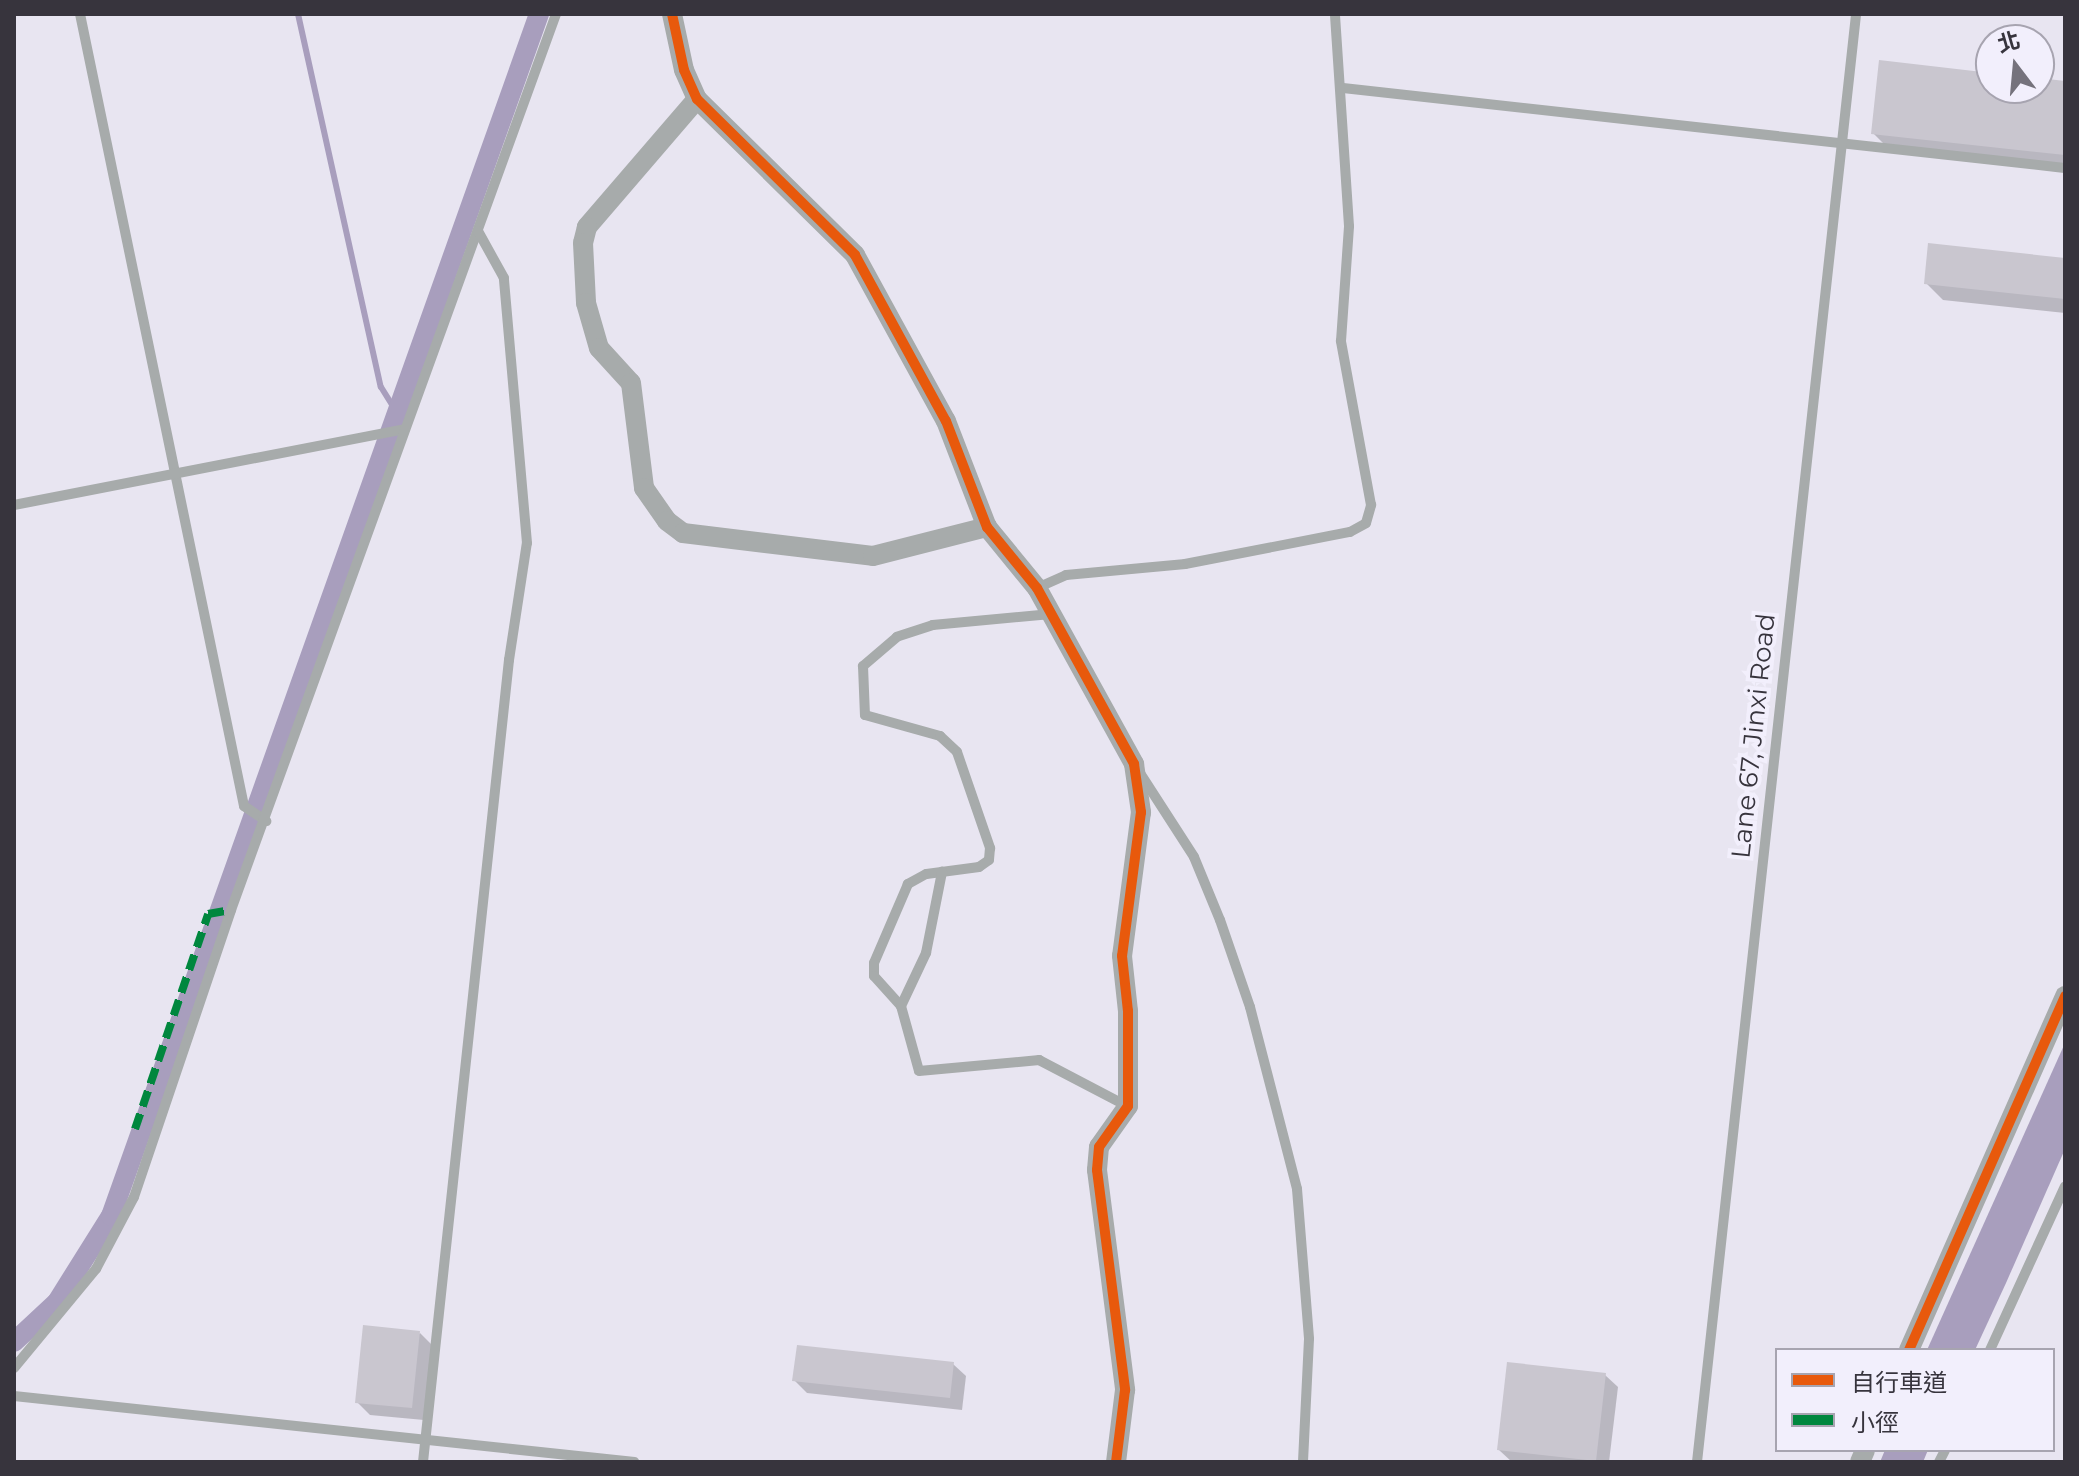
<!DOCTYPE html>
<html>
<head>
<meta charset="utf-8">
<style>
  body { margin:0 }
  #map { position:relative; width:2079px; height:1476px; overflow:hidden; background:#e8e5f1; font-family:Montserrat,"Noto Sans TC",sans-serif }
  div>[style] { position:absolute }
  .water>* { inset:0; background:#a89ebd }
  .shadow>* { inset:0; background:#0003 }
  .stream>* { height:6px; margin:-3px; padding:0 3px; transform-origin:3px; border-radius:3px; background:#a89ebd }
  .canal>* { height:20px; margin:-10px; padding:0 10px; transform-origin:10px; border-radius:10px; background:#a89ebd }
  .building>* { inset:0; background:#c9c6cf }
  .lane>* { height:10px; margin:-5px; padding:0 5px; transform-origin:5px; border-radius:5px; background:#a7abab }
  .street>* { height:20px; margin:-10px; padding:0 10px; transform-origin:10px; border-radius:10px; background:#a7abab }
  .quiet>* { height:8px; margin-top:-4px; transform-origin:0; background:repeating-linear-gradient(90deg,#00873e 0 16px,transparent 0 24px) }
  .cycleway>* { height:10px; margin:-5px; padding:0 5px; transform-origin:5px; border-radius:5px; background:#e8590c }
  span { translate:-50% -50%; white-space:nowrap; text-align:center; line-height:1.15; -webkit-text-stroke:8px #f2effc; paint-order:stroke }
  .street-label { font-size:26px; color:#37343d }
  .frame { position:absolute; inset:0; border:16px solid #37343d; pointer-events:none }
  .legend { position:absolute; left:1775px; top:1348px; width:280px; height:104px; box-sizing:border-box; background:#f2effc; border:2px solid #a7a4b0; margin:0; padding:10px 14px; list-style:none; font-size:24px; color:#37343d }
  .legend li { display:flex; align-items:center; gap:16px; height:40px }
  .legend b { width:40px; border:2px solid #a7a4b0 }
  .north { position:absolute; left:1975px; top:24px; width:80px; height:80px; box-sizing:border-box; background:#f2effc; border:2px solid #a7a4b0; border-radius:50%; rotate:344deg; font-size:22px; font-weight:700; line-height:32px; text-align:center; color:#37343d }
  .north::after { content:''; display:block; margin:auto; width:28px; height:36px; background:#75727c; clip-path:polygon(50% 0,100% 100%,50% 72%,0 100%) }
</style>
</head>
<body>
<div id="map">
  <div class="water">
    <i style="clip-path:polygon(2065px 1043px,2065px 1149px,2006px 1283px,1975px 1350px,1927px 1350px)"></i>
    <i style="clip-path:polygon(1885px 1450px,1928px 1450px,1923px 1462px,1880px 1462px)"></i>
  </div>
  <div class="shadow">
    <i style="clip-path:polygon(1991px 75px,1991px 88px,2039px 88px,2039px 80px,2065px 83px,2065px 165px,1886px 146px,1873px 133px)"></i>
    <i style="clip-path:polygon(2065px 260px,2065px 313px,1943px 300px,1926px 283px)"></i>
    <i style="clip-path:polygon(420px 1333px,432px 1345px,424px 1420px,370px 1415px,357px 1402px)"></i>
    <i style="clip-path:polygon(953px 1364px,966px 1376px,962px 1410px,807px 1393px,795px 1381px)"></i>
    <i style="clip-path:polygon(1605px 1375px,1618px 1387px,1609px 1462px,1512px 1462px,1499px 1450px)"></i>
  </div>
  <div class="stream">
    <i style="left:298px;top:14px;width:382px;rotate:77.5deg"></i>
    <i style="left:381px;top:387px;width:31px;rotate:58deg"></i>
  </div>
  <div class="canal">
    <i style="left:14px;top:1342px;width:59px;rotate:-42.9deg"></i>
    <i style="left:57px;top:1302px;width:102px;rotate:-57.9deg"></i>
    <i style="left:111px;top:1216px;width:1276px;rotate:-70.4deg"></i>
  </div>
  <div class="building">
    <i style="clip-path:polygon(1879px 60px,1991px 73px,1991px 88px,2039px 88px,2039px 78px,2065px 81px,2065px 155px,1871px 134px)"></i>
    <i style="clip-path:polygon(1928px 243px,2065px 258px,2065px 299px,1924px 284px)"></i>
    <i style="clip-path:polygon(363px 1325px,420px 1331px,412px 1408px,355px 1403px)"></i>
    <i style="clip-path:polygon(797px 1345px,954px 1362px,950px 1398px,792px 1381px)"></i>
    <i style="clip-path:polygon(1507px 1362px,1606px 1373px,1596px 1461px,1497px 1450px)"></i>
  </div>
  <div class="lane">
    <i style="left:80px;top:14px;width:809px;rotate:78.3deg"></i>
    <i style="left:244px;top:806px;width:27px;rotate:34deg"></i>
    <i style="left:1343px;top:88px;width:726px;rotate:6.32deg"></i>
    <i style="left:14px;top:505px;width:398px;rotate:-11deg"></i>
    <i style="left:1037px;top:588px;width:32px;rotate:-24deg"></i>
    <i style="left:1066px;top:575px;width:120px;rotate:-5.3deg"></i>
    <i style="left:1185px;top:564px;width:168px;rotate:-11deg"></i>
    <i style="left:1350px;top:532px;width:18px;rotate:-29deg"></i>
    <i style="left:1366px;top:523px;width:19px;rotate:-74deg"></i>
    <i style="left:1371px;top:505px;width:167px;rotate:-100.4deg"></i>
    <i style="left:1341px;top:341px;width:115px;rotate:-86deg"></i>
    <i style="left:1349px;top:226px;width:212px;rotate:-93.8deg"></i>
    <i style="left:1051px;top:614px;width:119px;rotate:174.7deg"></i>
    <i style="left:933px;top:625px;width:38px;rotate:162deg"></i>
    <i style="left:897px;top:637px;width:45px;rotate:139.5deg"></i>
    <i style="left:863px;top:666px;width:49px;rotate:87.7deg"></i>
    <i style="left:865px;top:715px;width:78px;rotate:15.6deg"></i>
    <i style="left:940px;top:736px;width:23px;rotate:43deg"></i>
    <i style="left:957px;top:752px;width:102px;rotate:71deg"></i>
    <i style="left:990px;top:848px;width:12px;rotate:95deg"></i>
    <i style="left:989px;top:860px;width:12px;rotate:145deg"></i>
    <i style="left:979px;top:867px;width:53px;rotate:172.5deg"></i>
    <i style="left:926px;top:874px;width:21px;rotate:151deg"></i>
    <i style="left:908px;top:884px;width:86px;rotate:113.3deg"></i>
    <i style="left:874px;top:963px;width:13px;rotate:90deg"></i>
    <i style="left:874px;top:976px;width:40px;rotate:48deg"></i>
    <i style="left:901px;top:1006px;width:67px;rotate:74.5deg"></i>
    <i style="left:919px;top:1071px;width:121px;rotate:-5.2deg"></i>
    <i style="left:1039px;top:1060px;width:99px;rotate:27.6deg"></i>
    <i style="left:1138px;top:770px;width:103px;rotate:57.2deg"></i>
    <i style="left:1194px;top:857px;width:68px;rotate:67.6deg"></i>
    <i style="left:1220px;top:920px;width:92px;rotate:71deg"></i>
    <i style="left:1250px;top:1007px;width:188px;rotate:75.5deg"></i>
    <i style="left:1297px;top:1189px;width:150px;rotate:85.4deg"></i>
    <i style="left:1309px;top:1339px;width:123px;rotate:92.8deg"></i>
    <i style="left:901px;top:1006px;width:59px;rotate:-64.7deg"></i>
    <i style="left:926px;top:953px;width:83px;rotate:-78.8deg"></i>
    <i style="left:1990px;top:1350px;width:180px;rotate:-65.4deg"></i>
    <i style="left:14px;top:1368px;width:129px;rotate:-50.4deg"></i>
    <i style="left:96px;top:1269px;width:81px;rotate:-62.2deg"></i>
    <i style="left:134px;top:1197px;width:303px;rotate:-71.3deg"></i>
    <i style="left:231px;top:910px;width:953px;rotate:-70.06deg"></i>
    <i style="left:14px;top:1396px;width:624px;rotate:6.08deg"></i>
    <i style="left:423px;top:1462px;width:807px;rotate:-83.88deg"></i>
    <i style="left:509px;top:660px;width:118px;rotate:-81.3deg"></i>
    <i style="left:527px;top:543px;width:266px;rotate:-95deg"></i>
    <i style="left:504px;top:278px;width:54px;rotate:-119deg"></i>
    <i style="left:1697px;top:1462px;width:1457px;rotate:-83.73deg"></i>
    <i style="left:1939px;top:1462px;width:13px;rotate:-63deg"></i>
  </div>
  <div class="street">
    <i style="left:672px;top:14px;width:57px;rotate:77.9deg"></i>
    <i style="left:684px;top:70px;width:32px;rotate:66deg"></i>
    <i style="left:697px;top:99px;width:222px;rotate:44.6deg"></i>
    <i style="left:855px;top:255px;width:189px;rotate:61.3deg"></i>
    <i style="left:946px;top:421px;width:114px;rotate:68.9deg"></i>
    <i style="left:987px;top:527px;width:79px;rotate:50.7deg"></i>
    <i style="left:1037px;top:588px;width:201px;rotate:61.1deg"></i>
    <i style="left:1134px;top:764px;width:49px;rotate:81.7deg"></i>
    <i style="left:1141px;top:812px;width:145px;rotate:97.5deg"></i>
    <i style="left:1122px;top:956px;width:55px;rotate:83.8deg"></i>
    <i style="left:1128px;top:1011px;width:95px;rotate:90deg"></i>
    <i style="left:1128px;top:1106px;width:50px;rotate:125.3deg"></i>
    <i style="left:1099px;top:1147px;width:23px;rotate:95deg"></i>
    <i style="left:1097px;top:1170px;width:222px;rotate:82.7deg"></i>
    <i style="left:1125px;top:1390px;width:73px;rotate:97.1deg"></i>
    <i style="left:697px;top:99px;width:169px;rotate:130.7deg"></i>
    <i style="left:587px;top:227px;width:16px;rotate:104deg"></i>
    <i style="left:583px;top:243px;width:60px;rotate:87.1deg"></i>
    <i style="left:586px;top:303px;width:47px;rotate:73.9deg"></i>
    <i style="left:599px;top:348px;width:47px;rotate:47.6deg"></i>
    <i style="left:631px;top:383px;width:106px;rotate:82.9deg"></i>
    <i style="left:644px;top:488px;width:40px;rotate:55.1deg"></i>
    <i style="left:667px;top:521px;width:20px;rotate:37deg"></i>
    <i style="left:683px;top:533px;width:191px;rotate:6.9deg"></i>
    <i style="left:873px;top:556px;width:118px;rotate:-14.3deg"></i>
    <i style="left:1909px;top:1350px;width:387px;rotate:-66.2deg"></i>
    <i style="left:1860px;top:1462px;width:13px;rotate:-67deg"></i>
  </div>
  <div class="quiet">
    <i style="left:135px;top:1129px;width:227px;rotate:-71.2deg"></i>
    <i style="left:208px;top:914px;width:23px;rotate:-10deg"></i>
  </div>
  <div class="cycleway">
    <i style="left:672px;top:14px;width:57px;rotate:77.9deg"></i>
    <i style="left:684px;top:70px;width:32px;rotate:66deg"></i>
    <i style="left:697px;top:99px;width:222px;rotate:44.6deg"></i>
    <i style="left:855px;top:255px;width:189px;rotate:61.3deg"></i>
    <i style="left:946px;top:421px;width:114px;rotate:68.9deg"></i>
    <i style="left:987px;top:527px;width:79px;rotate:50.7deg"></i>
    <i style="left:1037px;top:588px;width:201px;rotate:61.1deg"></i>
    <i style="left:1134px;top:764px;width:49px;rotate:81.7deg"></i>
    <i style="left:1141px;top:812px;width:145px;rotate:97.5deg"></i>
    <i style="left:1122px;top:956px;width:55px;rotate:83.8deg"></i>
    <i style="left:1128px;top:1011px;width:95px;rotate:90deg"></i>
    <i style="left:1128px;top:1106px;width:50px;rotate:125.3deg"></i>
    <i style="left:1099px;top:1147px;width:23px;rotate:95deg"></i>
    <i style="left:1097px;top:1170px;width:222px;rotate:82.7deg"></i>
    <i style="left:1125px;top:1390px;width:73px;rotate:97.1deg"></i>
    <i style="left:1909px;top:1350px;width:387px;rotate:-66.2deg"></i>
  </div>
  <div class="street-label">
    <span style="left:1754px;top:736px;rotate:-84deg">Lane 67, Jinxi Road</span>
  </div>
  <div class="frame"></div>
  <ul class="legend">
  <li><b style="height:10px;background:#e8590c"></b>自行車道</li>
  <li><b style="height:10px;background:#00873e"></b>小徑</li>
  </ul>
  <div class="north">北</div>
</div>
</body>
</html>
